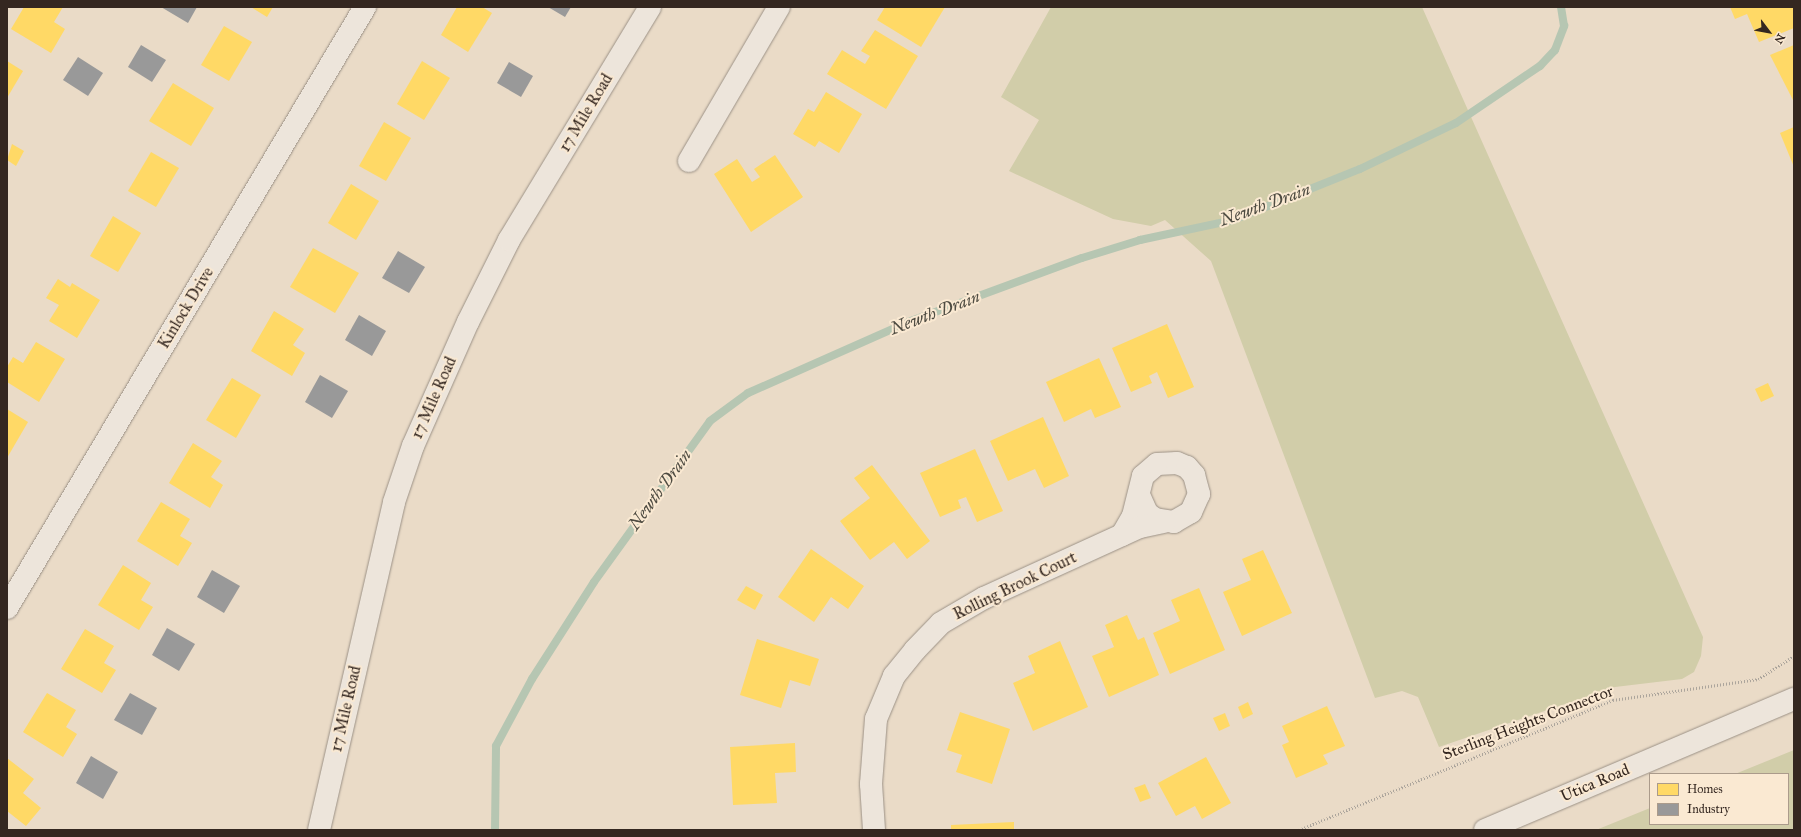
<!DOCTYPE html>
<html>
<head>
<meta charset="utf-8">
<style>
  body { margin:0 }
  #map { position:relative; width:1801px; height:837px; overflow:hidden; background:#eadbc7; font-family:"IM FELL Great Primer",serif }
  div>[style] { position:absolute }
  .green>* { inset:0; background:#d1cda9 }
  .homes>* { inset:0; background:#ffd966 }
  .industry>* { inset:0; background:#999 }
  .stream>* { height:8px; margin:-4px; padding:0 4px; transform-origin:4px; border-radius:4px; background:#b6c6b2 }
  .path>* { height:2.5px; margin-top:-1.25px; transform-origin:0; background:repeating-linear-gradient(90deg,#aca59c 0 1px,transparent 0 3px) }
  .roads { filter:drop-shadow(0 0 1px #9b9186) drop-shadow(0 0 1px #9b9186) }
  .minor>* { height:22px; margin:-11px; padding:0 11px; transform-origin:11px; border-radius:11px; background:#ede5db }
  span { translate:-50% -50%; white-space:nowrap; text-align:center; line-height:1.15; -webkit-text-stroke:4px #fae9d2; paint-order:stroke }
  .street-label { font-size:16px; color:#342720 }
  .water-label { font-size:17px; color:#4f4c42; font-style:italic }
  .frame { position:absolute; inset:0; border:8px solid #342720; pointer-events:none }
  .legend { position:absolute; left:1649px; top:773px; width:140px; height:52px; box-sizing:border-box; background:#fae9d2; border:1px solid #ab9b8b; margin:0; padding:5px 7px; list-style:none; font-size:12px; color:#342720 }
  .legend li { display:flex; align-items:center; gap:8px; height:20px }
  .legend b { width:20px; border:1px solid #ab9b8b }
  .north { position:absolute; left:1749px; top:12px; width:40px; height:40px; -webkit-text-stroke:3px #fae9d2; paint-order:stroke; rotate:122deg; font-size:11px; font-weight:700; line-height:16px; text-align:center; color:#342720 }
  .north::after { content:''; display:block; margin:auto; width:14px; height:18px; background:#342720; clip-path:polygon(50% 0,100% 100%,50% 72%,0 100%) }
</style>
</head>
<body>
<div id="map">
  <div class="green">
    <i style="clip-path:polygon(1051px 7px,1422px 7px,1703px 637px,1701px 656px,1694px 672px,1682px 679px,1615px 687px,1439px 747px,1418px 697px,1402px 691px,1375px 698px,1211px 261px,1165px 220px,1151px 226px,1113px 219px,1009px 171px,1039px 120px,1001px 97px)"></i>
    <i style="clip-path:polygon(1794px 750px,1794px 830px,1596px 830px,1650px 808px,1650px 824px,1788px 824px,1788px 774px,1735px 774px)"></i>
  </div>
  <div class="homes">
    <i style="clip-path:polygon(24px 7px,63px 7px,54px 22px,65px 29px,51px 53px,11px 29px)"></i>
    <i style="clip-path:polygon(251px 7px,273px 7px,267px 17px)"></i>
    <i style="clip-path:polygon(457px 7px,482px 7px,492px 13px,468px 52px,441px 35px)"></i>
    <i style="clip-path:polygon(885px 7px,945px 7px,921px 47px,877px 20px)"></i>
    <i style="clip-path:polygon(1730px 7px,1794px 7px,1794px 28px,1759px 42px,1747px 14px,1735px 19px)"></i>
    <i style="clip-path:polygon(224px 26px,252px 42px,229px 81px,201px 65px)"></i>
    <i style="clip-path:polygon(875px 30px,918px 56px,886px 109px,827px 74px,842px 50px,865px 64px,870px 56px,861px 51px)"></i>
    <i style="clip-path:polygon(1794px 45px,1794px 102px,1770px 55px)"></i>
    <i style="clip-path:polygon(7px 61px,23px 71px,7px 98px)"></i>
    <i style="clip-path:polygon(422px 61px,450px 78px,424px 120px,397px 104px)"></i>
    <i style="clip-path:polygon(173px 83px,214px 108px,191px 146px,149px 121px)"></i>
    <i style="clip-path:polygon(826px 92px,862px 114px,839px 153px,819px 141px,815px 147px,793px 134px,808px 109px,814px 112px)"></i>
    <i style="clip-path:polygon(384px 122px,411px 138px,386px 181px,359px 166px)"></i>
    <i style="clip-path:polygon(1794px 127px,1794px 167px,1780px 133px)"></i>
    <i style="clip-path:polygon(12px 144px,24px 151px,16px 166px,7px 160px)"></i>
    <i style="clip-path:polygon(151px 152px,179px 168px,156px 207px,128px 191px)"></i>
    <i style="clip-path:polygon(775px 155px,803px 197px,751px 232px,714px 174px,737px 159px,752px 182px,760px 177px,754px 169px)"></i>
    <i style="clip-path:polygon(351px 184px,379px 201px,356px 240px,328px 223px)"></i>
    <i style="clip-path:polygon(113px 216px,141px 233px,118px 272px,90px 256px)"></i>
    <i style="clip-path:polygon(313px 248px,359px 273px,335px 313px,290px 287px)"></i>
    <i style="clip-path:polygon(58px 279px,70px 287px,72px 283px,100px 300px,77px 338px,49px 321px,59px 305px,46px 298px)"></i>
    <i style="clip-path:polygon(274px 311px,304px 329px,293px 345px,305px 353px,292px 376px,251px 351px)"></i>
    <i style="clip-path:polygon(1167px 324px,1194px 387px,1168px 398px,1157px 372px,1149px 376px,1152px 383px,1131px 392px,1112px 348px)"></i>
    <i style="clip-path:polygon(36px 342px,65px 359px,39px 402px,7px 382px,7px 367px,13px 357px,23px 363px)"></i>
    <i style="clip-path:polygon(1099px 358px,1121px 407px,1095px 418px,1091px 409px,1064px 422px,1046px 382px)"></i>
    <i style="clip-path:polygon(232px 378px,261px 395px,236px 438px,206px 420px)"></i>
    <i style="clip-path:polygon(1768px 383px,1774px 396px,1761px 402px,1755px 389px)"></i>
    <i style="clip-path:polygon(7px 409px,28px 422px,7px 458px)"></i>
    <i style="clip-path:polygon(1043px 417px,1069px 476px,1044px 488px,1035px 469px,1008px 481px,990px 441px)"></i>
    <i style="clip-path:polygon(193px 443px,222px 461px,211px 477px,223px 485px,210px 508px,169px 483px)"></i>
    <i style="clip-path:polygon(975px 449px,1003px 511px,977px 522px,966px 497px,958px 500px,961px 508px,940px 517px,920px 473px)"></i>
    <i style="clip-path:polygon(872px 465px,930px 541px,907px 559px,894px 542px,870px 560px,840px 521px,870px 498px,854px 478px)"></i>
    <i style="clip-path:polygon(161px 502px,190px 519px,180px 536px,192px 543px,178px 566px,137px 541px)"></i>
    <i style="clip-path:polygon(811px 549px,864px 586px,848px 609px,831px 597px,814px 622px,778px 597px)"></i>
    <i style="clip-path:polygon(1263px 550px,1292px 613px,1242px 636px,1223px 592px,1251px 580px,1242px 559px)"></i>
    <i style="clip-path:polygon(123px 565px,151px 583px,141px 600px,153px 607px,139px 630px,98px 605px)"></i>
    <i style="clip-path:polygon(746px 586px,763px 595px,755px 610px,737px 600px)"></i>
    <i style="clip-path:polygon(1199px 588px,1225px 650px,1170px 674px,1153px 633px,1180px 621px,1171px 600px)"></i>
    <i style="clip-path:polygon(1127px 615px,1138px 640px,1144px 637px,1159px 675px,1109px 697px,1092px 656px,1114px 647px,1105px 625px)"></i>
    <i style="clip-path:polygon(85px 629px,114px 646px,104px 663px,116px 670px,102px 693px,61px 669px)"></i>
    <i style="clip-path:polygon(757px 639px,819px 659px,810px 686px,790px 680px,781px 708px,740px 695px)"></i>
    <i style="clip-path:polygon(1060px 641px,1088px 707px,1033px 731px,1013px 683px,1035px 673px,1028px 656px)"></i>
    <i style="clip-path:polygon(47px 693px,76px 710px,66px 727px,77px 734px,63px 757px,23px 732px)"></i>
    <i style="clip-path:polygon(1248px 702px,1253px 714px,1243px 719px,1238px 707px)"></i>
    <i style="clip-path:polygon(1327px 706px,1345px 746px,1323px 755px,1328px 764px,1296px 778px,1282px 745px,1289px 742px,1282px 726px)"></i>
    <i style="clip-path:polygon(960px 712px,1010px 729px,992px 784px,956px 772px,962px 755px,947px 750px)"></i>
    <i style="clip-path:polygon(1225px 713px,1230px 726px,1219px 731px,1213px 718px)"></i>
    <i style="clip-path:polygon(795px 743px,796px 772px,775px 773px,777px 803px,733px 805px,730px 747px)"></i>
    <i style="clip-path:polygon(1206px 757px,1231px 803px,1202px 819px,1195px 806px,1176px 816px,1158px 783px)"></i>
    <i style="clip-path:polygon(7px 758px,34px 779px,23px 793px,41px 808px,26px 826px,7px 811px)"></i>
    <i style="clip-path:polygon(1145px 784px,1151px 798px,1140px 802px,1134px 788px)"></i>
    <i style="clip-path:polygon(1014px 822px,1014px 830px,951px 830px,951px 825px)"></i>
  </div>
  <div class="industry">
    <i style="clip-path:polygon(161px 7px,197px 7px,188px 23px)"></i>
    <i style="clip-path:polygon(548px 7px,571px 7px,565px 17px)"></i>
    <i style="clip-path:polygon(141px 45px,166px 60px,152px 82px,128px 67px)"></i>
    <i style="clip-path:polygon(78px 57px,103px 73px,88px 96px,63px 80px)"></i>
    <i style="clip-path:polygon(509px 62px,533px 76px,521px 97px,497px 83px)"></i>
    <i style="clip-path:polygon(398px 251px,425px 267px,409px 293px,382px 278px)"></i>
    <i style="clip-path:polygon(359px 315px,386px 331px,372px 356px,345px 340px)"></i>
    <i style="clip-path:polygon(320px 375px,348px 391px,332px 418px,305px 402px)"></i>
    <i style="clip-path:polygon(212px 570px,240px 586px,224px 613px,197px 597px)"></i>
    <i style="clip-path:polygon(167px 628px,195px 644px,179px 671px,152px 655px)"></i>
    <i style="clip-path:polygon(130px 693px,157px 708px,142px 735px,114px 720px)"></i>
    <i style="clip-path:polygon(91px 756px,118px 772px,103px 799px,76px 783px)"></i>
  </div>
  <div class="stream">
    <i style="left:495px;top:830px;width:84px;rotate:-89.3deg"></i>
    <i style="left:496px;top:746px;width:76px;rotate:-61.8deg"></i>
    <i style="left:532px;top:679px;width:115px;rotate:-57.4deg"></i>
    <i style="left:594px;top:582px;width:198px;rotate:-54.2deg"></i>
    <i style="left:710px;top:421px;width:47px;rotate:-36.4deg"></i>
    <i style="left:748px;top:393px;width:175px;rotate:-23.9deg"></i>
    <i style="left:908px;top:322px;width:185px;rotate:-20.2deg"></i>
    <i style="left:1082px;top:258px;width:61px;rotate:-17.2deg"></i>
    <i style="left:1140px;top:240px;width:95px;rotate:-12.1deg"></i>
    <i style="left:1233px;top:220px;width:137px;rotate:-21.9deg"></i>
    <i style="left:1360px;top:169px;width:106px;rotate:-25.6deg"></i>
    <i style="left:1456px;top:123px;width:102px;rotate:-34.2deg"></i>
    <i style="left:1540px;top:66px;width:22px;rotate:-47deg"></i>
    <i style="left:1555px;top:50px;width:26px;rotate:-69deg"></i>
    <i style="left:1564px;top:26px;width:19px;rotate:-99deg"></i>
  </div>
  <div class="path">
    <i style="left:1299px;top:830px;width:340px;rotate:-22.5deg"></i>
    <i style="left:1613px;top:700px;width:147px;rotate:-8.2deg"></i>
    <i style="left:1758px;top:679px;width:43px;rotate:-32.6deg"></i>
  </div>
  <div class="roads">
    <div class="minor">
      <i style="left:689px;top:161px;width:178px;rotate:-59.7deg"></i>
      <i style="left:1122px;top:535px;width:22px;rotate:-60deg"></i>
      <i style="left:1133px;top:516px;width:41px;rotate:-76deg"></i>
      <i style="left:1143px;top:476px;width:18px;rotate:-41deg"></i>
      <i style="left:1157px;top:464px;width:20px;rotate:-3deg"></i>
      <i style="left:1177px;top:463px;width:11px;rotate:22deg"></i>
      <i style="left:1187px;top:467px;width:11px;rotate:49deg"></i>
      <i style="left:1194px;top:475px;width:20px;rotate:75deg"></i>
      <i style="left:1199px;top:494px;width:20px;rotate:114deg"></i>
      <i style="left:1191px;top:512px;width:20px;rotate:150deg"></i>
      <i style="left:1174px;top:522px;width:19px;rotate:-171deg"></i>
      <i style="left:1155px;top:519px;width:10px;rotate:-143deg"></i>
      <i style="left:1147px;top:513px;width:20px;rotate:-114deg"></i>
      <i style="left:7px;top:608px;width:700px;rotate:-59.22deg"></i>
      <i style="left:319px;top:830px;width:336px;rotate:-77.1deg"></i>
      <i style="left:394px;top:502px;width:59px;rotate:-71.3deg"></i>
      <i style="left:413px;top:446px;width:136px;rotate:-66.1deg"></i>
      <i style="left:468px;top:322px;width:92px;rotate:-63.4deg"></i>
      <i style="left:509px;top:240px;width:272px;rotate:-58.8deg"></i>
      <i style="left:874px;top:830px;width:46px;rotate:-93.7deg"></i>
      <i style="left:871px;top:784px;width:65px;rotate:-85.6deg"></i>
      <i style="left:876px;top:719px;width:47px;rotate:-67.3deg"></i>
      <i style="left:894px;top:676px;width:33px;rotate:-51deg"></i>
      <i style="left:915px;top:650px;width:37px;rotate:-46deg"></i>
      <i style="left:941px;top:623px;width:50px;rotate:-30.2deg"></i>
      <i style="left:984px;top:598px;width:171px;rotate:-24.5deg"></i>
      <i style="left:1140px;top:527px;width:25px;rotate:-12deg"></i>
      <i style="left:1485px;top:830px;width:336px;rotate:-23deg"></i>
    </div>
  </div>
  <div class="street-label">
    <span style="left:586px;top:113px;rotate:-59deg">17 Mile Road</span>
    <span style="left:186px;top:308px;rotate:-59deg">Kinlock Drive</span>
    <span style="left:434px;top:398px;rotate:-66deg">17 Mile Road</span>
    <span style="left:1015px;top:586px;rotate:-26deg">Rolling Brook Court</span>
    <span style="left:346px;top:709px;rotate:-77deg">17 Mile Road</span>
    <span style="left:1528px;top:723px;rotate:-21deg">Sterling Heights Connector</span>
    <span style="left:1595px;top:783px;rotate:-23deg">Utica Road</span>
  </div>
  <div class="water-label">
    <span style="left:1265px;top:205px;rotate:-20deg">Newth Drain</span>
    <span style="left:935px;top:313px;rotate:-21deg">Newth Drain</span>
    <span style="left:660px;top:490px;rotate:-54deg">Newth Drain</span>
  </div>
  <div class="frame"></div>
  <ul class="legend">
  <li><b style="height:11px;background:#ffd966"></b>Homes</li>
  <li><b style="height:11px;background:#999"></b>Industry</li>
  </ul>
  <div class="north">N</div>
</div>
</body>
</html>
